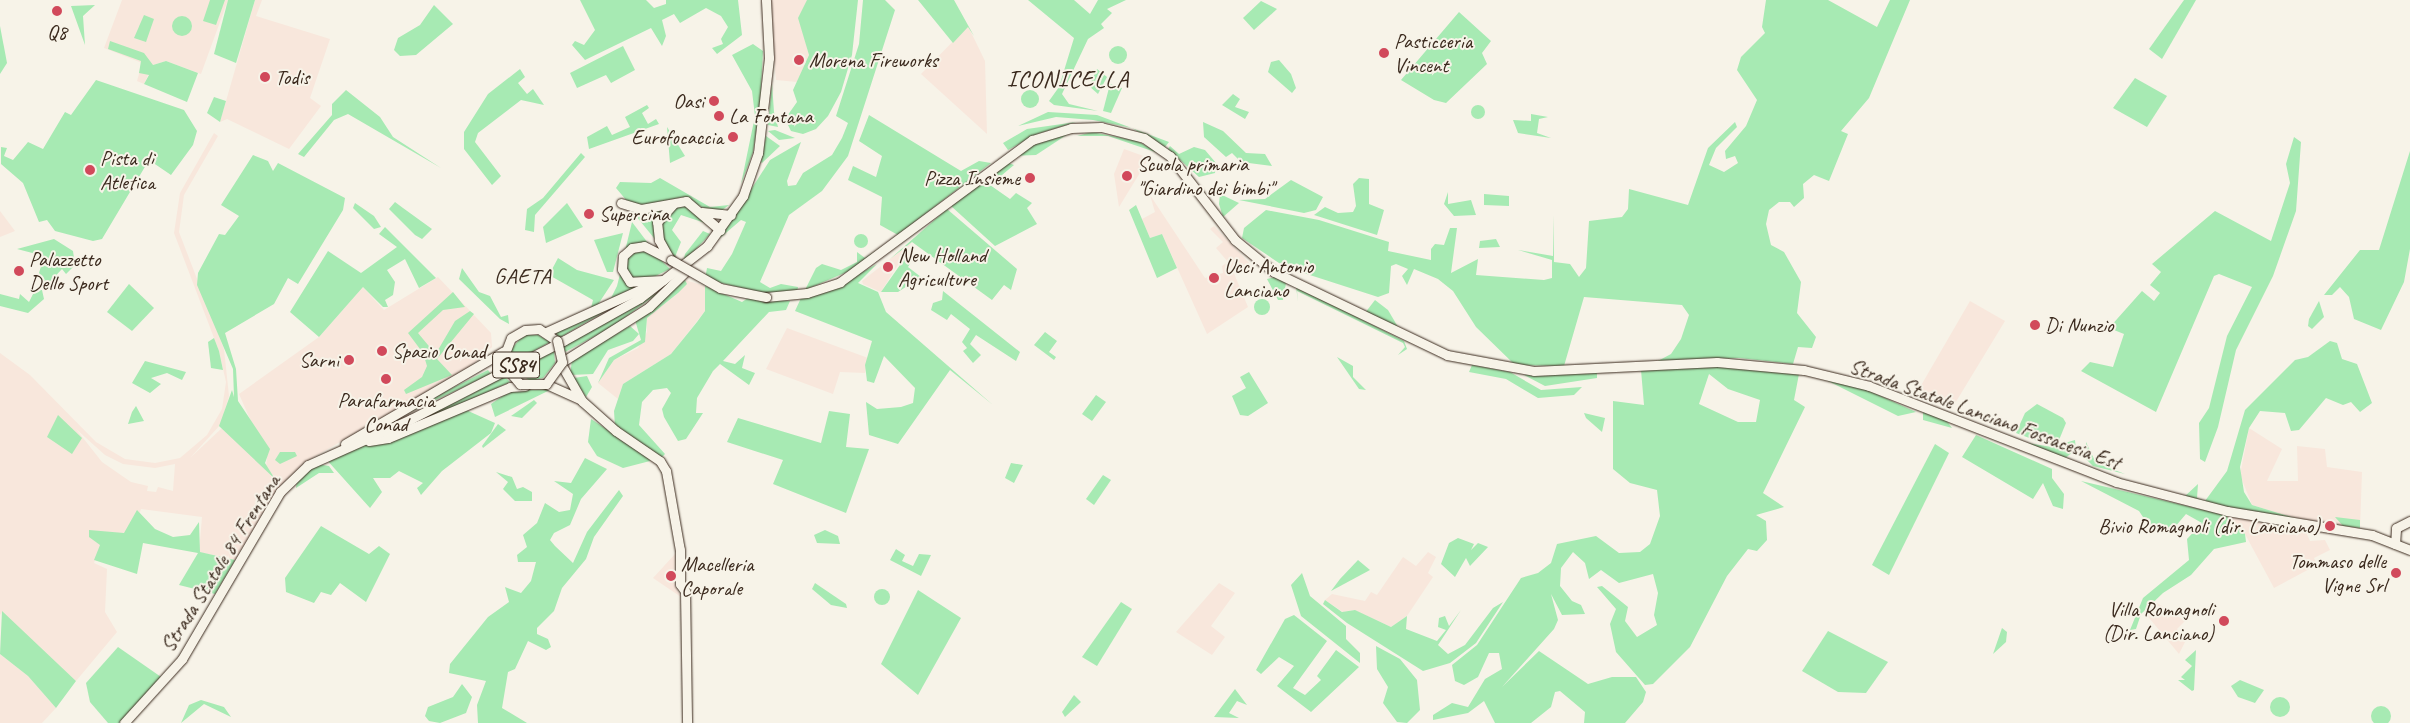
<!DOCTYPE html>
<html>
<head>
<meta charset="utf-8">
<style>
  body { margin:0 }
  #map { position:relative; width:2410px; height:723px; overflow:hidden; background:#f7f3e8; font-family:Caveat,sans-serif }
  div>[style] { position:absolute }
  .built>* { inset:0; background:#f8e7dc }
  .green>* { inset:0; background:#a7eab3 }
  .round { border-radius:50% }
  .roads { filter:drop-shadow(0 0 1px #3b2a1e) drop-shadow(0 0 1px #3b2a1e) }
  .major>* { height:9px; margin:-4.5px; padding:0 4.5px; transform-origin:4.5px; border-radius:4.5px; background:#f7f3e8 }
  .bridges { filter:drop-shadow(0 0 1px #3b2a1e) drop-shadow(0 0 1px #3b2a1e) }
  .major-bridge>* { height:9px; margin:-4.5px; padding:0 4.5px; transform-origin:4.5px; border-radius:4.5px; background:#f7f3e8 }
  .dots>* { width:14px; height:14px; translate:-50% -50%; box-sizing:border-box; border:2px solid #f7f3e8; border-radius:50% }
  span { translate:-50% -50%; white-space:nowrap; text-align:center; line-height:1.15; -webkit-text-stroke:4px #f7f3e8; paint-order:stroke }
  .shield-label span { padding:1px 4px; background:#f7f3e8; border:1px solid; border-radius:4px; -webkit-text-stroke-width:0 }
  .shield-label { font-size:20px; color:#3b2a1e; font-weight:700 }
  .poi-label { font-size:21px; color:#3b2a1e }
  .left { translate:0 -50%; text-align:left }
  .right { translate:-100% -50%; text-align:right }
  .street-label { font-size:21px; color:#3b2a1e }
  .neighbourhood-label { font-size:22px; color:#3b2a1e; letter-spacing:1px }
  .quarter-label { font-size:24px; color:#3b2a1e; letter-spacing:1px }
</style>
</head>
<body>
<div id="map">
  <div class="built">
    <i style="clip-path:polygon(122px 0,228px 0,201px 74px,166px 61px,153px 65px,144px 84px,137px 81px,142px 63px,104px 48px)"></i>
    <i style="clip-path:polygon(255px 0,262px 0,256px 16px,330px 39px,310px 98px,321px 106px,289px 149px,227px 119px,220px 122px)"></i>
    <i style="clip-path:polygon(769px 0,807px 0,803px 32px,809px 55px,797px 82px,776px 80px)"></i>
    <i style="clip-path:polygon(968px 26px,985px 61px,987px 134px,921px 74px)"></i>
    <i style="clip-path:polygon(evenodd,214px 133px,218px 136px,184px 195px,179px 232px,224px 349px,229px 396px,221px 424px,190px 458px,222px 428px,276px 479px,266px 467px,267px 458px,239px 394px,319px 337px,363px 287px,384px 310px,438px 277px,491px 333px,492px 347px,469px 368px,307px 461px,281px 485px,235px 560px,199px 552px,202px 517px,141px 509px,133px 533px,104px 534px,94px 563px,107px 569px,105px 612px,117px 632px,76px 681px,2px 612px,0 615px,0 353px,30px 375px,96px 442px,125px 459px,155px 463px,180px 458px,207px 435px,222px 409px,226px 382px,219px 351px,174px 233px,180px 193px,214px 133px,76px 429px,105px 455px,123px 464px,155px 468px,175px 464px,173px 491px,158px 487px,156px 492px,147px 491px,148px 486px,131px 482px,102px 462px,76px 429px)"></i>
    <i style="clip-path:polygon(1124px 149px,1149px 158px,1119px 207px,1114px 174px)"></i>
    <i style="clip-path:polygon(1150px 195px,1205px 278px,1223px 273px,1222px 266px,1228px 262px,1216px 248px,1223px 242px,1210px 229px,1214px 226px,1252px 266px,1233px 271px,1248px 307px,1207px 334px,1162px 234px,1150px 238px,1142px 219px,1155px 212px)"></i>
    <i style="clip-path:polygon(0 211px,15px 231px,0 237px)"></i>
    <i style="clip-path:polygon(912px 242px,881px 292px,863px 284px,862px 281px)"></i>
    <i style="clip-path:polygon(685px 280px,705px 286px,705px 311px,671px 354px,623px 384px,618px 399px,598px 383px,614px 360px,638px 348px,647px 332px,647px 318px,678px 293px)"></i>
    <i style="clip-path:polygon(1970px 301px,2005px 321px,1954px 405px,1919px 389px)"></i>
    <i style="clip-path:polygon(787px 328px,868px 358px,865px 373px,840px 372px,833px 394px,766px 369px)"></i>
    <i style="clip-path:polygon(2249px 428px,2282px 449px,2267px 481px,2298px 481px,2297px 446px,2325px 449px,2327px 467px,2362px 472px,2360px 529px,2311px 523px,2252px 505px,2240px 475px)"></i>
    <i style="clip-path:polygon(2225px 515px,2306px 532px,2310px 541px,2325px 540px,2330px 550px,2314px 558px,2317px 565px,2274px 588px,2245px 534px)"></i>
    <i style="clip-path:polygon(1428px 552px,1436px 557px,1428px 573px,1433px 577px,1407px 616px,1391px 627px,1354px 610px,1343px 612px,1325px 600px,1332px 594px,1365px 601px,1371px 592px,1377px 595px,1403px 557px,1416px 566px)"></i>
    <i style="clip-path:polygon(675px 554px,674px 583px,681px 597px,653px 578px)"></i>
    <i style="clip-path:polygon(1219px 583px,1235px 593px,1211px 626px,1225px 637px,1212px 655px,1176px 632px)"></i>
    <i style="clip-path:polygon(2154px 601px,2185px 621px,2177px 629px,2186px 640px,2179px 654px,2145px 613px)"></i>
    <i style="clip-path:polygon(0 654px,28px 676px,56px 708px,42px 723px,0 723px)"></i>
  </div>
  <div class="green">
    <i style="clip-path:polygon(210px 0,225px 0,216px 25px,203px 21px)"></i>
    <i style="clip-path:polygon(228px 0,255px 0,236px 63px,214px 54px)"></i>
    <i style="clip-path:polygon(580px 0,646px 0,654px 8px,666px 4px,666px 0,738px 0,742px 35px,717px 54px,712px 48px,723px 44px,721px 39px,728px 27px,721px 16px,706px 8px,680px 23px,674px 14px,662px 20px,666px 36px,662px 46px,651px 28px,585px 60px,572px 45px,575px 41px,584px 45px,595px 30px)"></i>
    <i style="clip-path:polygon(807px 0,858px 0,852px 55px,841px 92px,828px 116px,816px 129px,803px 134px,791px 131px,785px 119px,797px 102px,793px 90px,809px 55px,798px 18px)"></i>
    <i style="clip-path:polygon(863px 0,885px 0,895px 10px,848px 156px,822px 191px,789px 215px,760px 282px,770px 288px,781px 284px,798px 287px,797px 292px,762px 293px,705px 279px,707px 268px,721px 271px,732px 254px,746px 222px,741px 220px,720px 238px,770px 160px,801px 142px,787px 181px,788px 186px,796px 185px,803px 173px,832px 155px,842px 138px,848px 123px,836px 116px,859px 44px)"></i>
    <i style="clip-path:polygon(918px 0,954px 0,974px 36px,968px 27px,953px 43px)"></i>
    <i style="clip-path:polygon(1028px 0,1074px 0,1090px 14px,1098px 0,1126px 0,1107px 9px,1112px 13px,1101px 24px,1104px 28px,1088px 39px,1062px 94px,1069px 104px,1098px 111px,1054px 105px,1049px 101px,1059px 87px,1074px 38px)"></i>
    <i style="clip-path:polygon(1766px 0,1828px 0,1877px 27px,1890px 0,1910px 0,1869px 98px,1841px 131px,1848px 134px,1829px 181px,1814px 175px,1803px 184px,1804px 198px,1794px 207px,1790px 202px,1779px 202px,1769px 210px,1766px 224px,1771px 245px,1784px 252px,1801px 282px,1797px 313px,1816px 337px,1812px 348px,1798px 347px,1793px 364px,1739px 358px,1656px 362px,1671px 354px,1681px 339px,1689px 315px,1682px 305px,1584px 297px,1564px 366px,1515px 365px,1476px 327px,1453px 291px,1438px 279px,1414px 269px,1407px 285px,1402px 276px,1408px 269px,1396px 264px,1391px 266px,1389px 293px,1378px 297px,1285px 267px,1242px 238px,1244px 228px,1266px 210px,1319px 220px,1389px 242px,1388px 251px,1431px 260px,1431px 249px,1435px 244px,1444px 245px,1450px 228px,1457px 228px,1451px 273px,1478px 259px,1476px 275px,1544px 280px,1552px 278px,1552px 260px,1518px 250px,1553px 256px,1554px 215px,1554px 262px,1570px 264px,1579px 277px,1586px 268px,1589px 221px,1622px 217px,1628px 209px,1629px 189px,1688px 205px,1708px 148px,1735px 122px,1737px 127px,1716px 148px,1709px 165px,1724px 172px,1738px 163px,1735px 156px,1726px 159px,1725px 151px,1746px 126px,1757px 100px,1737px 70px,1741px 57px,1765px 33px,1762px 27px)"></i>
    <i style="clip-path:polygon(2184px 0,2196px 0,2162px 59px,2149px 49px)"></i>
    <i style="clip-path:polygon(1261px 1px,1277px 9px,1254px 30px,1243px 18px)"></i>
    <i style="clip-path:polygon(95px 5px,83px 16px,85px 45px,71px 6px)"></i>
    <i style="clip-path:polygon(434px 5px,453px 24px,416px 55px,400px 56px,394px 50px,398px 38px,420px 25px)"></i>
    <i style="clip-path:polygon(1459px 12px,1491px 41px,1482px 53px,1487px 64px,1446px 103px,1434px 100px,1401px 80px)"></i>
    <i style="clip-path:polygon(144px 15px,154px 19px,146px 42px,134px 38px)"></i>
    <i class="round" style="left:172px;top:16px;width:20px;height:20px"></i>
    <i style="clip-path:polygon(0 26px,7px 63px,0 74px)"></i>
    <i style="clip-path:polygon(110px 41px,144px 53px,153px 65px,166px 61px,198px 73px,187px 102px,144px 84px,149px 75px,139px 73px,141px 61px,108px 49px)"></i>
    <i style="clip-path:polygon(753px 44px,763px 51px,760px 107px,753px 152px,741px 184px,755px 116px,752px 91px,732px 55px)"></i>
    <i style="clip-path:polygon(623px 46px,635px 70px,611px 83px,606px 75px,577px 88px,570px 73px)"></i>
    <i class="round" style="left:1109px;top:46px;width:18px;height:18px"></i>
    <i style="clip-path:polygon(1279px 60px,1291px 74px,1296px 88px,1292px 93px,1268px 72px,1271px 62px)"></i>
    <i style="clip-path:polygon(520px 69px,525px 77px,518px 83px,527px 94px,533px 89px,544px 105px,521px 100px,478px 133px,475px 142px,501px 176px,492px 185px,464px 149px,464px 132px,488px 94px)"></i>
    <i style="clip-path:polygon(1097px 69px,1107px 77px,1098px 94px,1089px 86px)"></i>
    <i style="clip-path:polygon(2135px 78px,2167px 96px,2147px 127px,2113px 108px)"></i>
    <i style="clip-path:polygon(96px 80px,184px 110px,197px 131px,193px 145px,171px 175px,149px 160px,102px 239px,93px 241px,55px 231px,47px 220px,39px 222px,23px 183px,1px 164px,1px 147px,7px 148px,4px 156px,13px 160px,28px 142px,43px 149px,65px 112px,71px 115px)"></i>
    <i style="clip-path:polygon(772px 83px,774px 112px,778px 127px,768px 125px)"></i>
    <i style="clip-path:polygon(1110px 84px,1122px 88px,1111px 113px,1103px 111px)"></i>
    <i style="clip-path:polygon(346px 90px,380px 117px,393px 137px,441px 168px,348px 114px,334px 120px,304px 157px,298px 154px,332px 115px,332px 104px)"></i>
    <i class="round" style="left:1021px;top:90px;width:18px;height:18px"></i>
    <i style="clip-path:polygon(1233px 94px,1240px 99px,1235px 107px,1249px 112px,1245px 119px,1222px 105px)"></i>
    <i style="clip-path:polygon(214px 97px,226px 101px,220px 122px,207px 113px)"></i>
    <i class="round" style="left:1471px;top:105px;width:14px;height:14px"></i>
    <i style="clip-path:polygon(647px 105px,649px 108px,642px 113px,648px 124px,656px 119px,659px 124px,589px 149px,587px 137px,607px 126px,612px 135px,630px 127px,625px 117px)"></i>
    <i style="clip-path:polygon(1048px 112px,1097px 115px,1169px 142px,1165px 147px,1132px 128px,1093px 120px,1056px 117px,1018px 126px)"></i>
    <i style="clip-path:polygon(1531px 114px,1548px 117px,1539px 119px,1537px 133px,1551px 138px,1518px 133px,1513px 120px,1531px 121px)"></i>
    <i style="clip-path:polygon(869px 115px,961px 171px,979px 161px,991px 163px,898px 235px,880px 225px,882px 197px,848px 180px,853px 166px,876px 177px,882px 156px,859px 141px)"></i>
    <i style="clip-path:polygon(1076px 122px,1037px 134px,1008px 150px,1003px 143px,1027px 129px)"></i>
    <i style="clip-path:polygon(1203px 122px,1223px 131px,1246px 153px,1265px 154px,1272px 166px,1241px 162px,1232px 153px,1226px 157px,1204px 137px)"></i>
    <i style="clip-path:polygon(667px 127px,685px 156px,670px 163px)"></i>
    <i style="clip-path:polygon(775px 130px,795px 138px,779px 140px,768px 131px)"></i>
    <i style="clip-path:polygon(1071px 132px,1036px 155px,1012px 156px,1032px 143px)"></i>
    <i style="clip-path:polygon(1092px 132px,1137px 141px,1161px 154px,1108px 136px,1077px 136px)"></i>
    <i style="clip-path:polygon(766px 136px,780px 146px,762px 163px,761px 162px)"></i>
    <i style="clip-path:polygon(2294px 137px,2301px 142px,2296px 211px,2273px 276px,2236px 350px,2218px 427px,2205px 462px,2200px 459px,2199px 423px,2209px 408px,2227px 336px,2252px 287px,2219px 274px,2214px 276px,2156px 412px,2081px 371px,2090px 362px,2113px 367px,2124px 334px,2109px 328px,2142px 291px,2154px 301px,2160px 293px,2150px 285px,2161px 272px,2152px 264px,2215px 211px,2271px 241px,2290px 183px,2286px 164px)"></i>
    <i style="clip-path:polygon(1170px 146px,1179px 154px,1194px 147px,1205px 150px,1216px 163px,1215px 173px,1199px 177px,1168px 149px)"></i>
    <i style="clip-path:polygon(2410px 151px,2410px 249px,2404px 282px,2381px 330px,2354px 319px,2349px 297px,2340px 287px,2332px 295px,2324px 295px,2360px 250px,2379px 250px)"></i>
    <i style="clip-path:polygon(581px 153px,585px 157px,535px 215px,534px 232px,525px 230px,527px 209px,543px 198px)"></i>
    <i style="clip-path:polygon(253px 155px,268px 161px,273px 171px,278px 163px,345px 198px,343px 210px,298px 284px,288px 278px,274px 304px,225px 333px,236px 369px,238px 401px,270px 449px,265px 463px,275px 479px,219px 426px,232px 390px,234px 397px,233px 369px,197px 285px,198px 273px,219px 234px,225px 235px,239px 216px,221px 205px)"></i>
    <i style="clip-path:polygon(1006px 162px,1014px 165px,990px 185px,1010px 199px,1016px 193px,1032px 203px,1027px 208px,1037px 224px,995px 246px,951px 206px)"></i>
    <i style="clip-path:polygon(660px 178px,710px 207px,729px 205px,721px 211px,706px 209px,683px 197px,642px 206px,627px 201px,616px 188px,620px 182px,651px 183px)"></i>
    <i style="clip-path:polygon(1359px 178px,1369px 179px,1369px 204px,1384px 210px,1377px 235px,1314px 215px,1325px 207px,1338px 213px,1353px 212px,1356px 206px,1353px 184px)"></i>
    <i style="clip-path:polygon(1291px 180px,1323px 197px,1316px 210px,1304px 213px,1239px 200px,1265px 199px)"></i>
    <i style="clip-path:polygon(1448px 192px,1448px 204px,1471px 200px,1476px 215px,1454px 216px,1444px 204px)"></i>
    <i style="clip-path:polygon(1220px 194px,1239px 203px,1223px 217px,1219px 204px)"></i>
    <i style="clip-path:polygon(1484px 194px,1509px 196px,1509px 206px,1484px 205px)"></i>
    <i style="clip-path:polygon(395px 202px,403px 208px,432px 229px,422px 239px,415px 235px,389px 209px)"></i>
    <i style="clip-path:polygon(355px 203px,374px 216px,381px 227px,374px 229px,353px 208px)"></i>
    <i style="clip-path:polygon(567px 203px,583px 227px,546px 243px,543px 227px)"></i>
    <i style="clip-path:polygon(1136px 205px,1150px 238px,1162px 234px,1177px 268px,1157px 278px,1129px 210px)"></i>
    <i style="clip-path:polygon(680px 206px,689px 207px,711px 225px,681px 215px,672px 230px,681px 242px,675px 257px,662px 241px,659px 221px,666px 211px)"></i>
    <i style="clip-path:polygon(663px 208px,656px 217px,658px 243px,632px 211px)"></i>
    <i style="clip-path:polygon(947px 209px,1017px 269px,1011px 290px,1004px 285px,992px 300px,912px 242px,890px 259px)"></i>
    <i style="clip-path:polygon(632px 222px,651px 247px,625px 251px)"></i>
    <i style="clip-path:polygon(385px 227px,436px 278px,419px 288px,405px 259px,387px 270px,395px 282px,393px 295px,385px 300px,388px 307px,383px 307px,363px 287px,319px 337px,290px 312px,328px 251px,361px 273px,397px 247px,379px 234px)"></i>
    <i style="clip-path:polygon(703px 231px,710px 234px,683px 263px,685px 254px)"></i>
    <i style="clip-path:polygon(623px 233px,613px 272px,607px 272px,594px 240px)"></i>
    <i class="round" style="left:854px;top:234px;width:14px;height:14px"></i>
    <i style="clip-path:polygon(54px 239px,73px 251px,75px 265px,66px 274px,62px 269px,46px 286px,39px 273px,44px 256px,17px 249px)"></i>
    <i style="clip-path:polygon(893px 239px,863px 265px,805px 290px,816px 268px,822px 264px,841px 270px,857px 262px,857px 252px,865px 258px)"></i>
    <i style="clip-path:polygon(1496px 239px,1500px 247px,1479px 248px,1480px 241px)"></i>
    <i style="clip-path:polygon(638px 249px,653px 252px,670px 269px,645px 281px,628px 277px,624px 262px)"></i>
    <i style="clip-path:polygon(907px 255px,911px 262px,908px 267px,921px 277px,898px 292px,881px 292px)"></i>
    <i style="clip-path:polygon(558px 258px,577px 270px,614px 280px,597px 306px,591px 308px,593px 300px,549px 275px)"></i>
    <i style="clip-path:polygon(877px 264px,858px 283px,878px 292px,886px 312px,993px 405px,950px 370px,898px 444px,869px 435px,866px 402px,877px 409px,901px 407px,913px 403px,915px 388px,884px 356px,874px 383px,867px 381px,865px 365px,872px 341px,795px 311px,801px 298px,834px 288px)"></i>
    <i style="clip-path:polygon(462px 268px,479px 292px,490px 296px,501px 317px,508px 315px,509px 324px,500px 319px,459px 279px)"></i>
    <i style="clip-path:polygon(620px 274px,639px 286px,611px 298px,617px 286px)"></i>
    <i style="clip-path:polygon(1275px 277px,1286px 283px,1283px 300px,1278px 300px,1267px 279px)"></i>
    <i style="clip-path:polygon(685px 280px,687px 284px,678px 293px,647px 318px,645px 342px,614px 360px,598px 383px,609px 358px,641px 340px,635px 320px)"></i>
    <i style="clip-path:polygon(129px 284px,154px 308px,132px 331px,107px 312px)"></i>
    <i style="clip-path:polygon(705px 286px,742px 302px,748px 298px,790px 301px,786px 310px,769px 312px,723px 361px,735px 364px,745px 355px,742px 368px,755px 373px,749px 385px,720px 364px,713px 371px,697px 398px,696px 413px,703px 413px,686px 439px,678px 441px,664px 417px,662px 409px,671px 393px,667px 388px,653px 390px,642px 402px,639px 425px,665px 454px,662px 457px,615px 427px,614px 411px,623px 384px,671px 354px,697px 322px,705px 311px)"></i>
    <i style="clip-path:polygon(1296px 286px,1404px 341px,1407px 349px,1398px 355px,1405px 347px,1403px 343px,1297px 291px,1298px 302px)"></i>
    <i style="clip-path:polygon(35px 290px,42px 290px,44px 299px,28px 313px,0 306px,0 294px,19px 299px,20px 294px,29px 302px)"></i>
    <i style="clip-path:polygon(662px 290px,612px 327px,565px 352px,564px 346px)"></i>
    <i style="clip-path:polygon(943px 291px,1020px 352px,1016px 361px,976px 335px,970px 344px,981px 355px,973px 363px,963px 351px,967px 348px,962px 342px,970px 329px,951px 314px,947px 320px,931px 310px,933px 303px,942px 300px)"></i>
    <i style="clip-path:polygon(453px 292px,465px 307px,443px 310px,418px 333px,433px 351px,438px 350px,455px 321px,470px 311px,474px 314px,437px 359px,452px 375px,406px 394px,404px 390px,422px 377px,427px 366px,423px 353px,408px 333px)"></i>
    <i style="clip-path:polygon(633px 295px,559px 338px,554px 331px,567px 328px)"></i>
    <i class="round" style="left:1254px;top:299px;width:16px;height:16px"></i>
    <i style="clip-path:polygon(1375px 300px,1388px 310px,1398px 327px,1365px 313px)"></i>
    <i style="clip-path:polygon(2319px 301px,2324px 317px,2312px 329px,2308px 326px,2309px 319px)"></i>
    <i style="clip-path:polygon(630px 326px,639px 334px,633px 341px,608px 350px,593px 374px,570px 375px,572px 360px)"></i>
    <i style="clip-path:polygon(1045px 332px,1057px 341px,1049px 352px,1056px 357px,1054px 360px,1034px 345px)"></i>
    <i style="clip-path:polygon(524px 335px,538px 335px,550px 342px,510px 364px,510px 350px)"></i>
    <i style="clip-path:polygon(214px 338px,219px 351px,223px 370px,211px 368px,208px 342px)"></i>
    <i style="clip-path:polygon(2330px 341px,2337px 343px,2342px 359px,2357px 364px,2372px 403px,2360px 412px,2351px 402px,2343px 405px,2326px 398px,2299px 430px,2291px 431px,2285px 413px,2260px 411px,2249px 428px,2240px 467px,2244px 492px,2252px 505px,2311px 523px,2218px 505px,2184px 497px,2198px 484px,2197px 498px,2205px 501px,2227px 471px,2245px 410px,2295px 360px,2308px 357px)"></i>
    <i style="clip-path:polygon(554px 350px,555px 363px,543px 378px,531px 381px,514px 371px)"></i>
    <i style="clip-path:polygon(1337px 357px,1353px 366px,1353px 377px,1366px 390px,1359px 389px)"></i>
    <i style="clip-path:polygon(145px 361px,186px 372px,182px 380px,167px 373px,151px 378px,161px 384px,150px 393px,132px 383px)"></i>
    <i style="clip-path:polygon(1472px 365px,1510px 372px,1541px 390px,1582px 387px,1574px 395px,1538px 398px,1506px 379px,1469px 372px)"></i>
    <i style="clip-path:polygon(evenodd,1722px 366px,1799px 374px,1794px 400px,1805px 407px,1763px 493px,1784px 507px,1756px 515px,1766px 521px,1767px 540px,1757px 551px,1748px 549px,1727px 576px,1690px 647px,1653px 684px,1645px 685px,1616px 652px,1610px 624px,1616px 609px,1597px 587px,1602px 586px,1628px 607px,1625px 621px,1637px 637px,1657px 625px,1654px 615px,1658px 593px,1653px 574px,1619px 583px,1601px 570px,1589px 579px,1585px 563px,1573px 552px,1561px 568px,1560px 586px,1572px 601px,1581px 605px,1585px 614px,1562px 615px,1551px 594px,1558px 620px,1554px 629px,1502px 687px,1539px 651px,1588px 684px,1612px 677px,1636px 677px,1646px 692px,1643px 702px,1625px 723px,1584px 723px,1585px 712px,1560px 691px,1555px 692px,1551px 707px,1531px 723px,1495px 723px,1484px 701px,1468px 713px,1433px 720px,1433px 715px,1452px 703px,1468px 707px,1485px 679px,1502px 669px,1499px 653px,1489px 653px,1478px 677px,1464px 685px,1455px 681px,1452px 665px,1477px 645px,1521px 578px,1538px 573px,1551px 563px,1557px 544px,1596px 536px,1619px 553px,1640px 552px,1650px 544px,1660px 516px,1657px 490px,1630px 483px,1613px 469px,1613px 401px,1644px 405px,1641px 370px,1722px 366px,1709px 374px,1728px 389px,1760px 400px,1756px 422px,1738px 422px,1699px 404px,1709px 374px)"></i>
    <i style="clip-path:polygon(488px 370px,491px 374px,408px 413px,417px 406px)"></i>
    <i style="clip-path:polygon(1249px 372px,1268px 403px,1248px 416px,1240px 415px,1232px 396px,1246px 388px,1240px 377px)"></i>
    <i style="clip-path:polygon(1597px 372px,1597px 378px,1545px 386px,1524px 375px)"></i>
    <i style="clip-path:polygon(504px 376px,510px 382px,423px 421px,422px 418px)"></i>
    <i style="clip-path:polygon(587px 376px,592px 387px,586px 397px,574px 378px)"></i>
    <i style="clip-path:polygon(1822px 378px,1852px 383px,1916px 412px,1898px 416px)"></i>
    <i style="clip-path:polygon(513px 389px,535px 390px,552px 389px,495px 417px,491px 404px)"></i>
    <i style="clip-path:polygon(1096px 395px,1106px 402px,1092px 421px,1082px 414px)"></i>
    <i style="clip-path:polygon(534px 400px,537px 403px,522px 418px,511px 416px)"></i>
    <i style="clip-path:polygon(2037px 404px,2063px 418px,2066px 423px,2059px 440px,2040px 442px,2016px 433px,2025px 413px)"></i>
    <i style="clip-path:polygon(136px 406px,144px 421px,128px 424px,132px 412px)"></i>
    <i style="clip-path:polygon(466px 410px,495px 423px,491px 433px,442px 471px,421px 495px,417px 488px,423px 483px,399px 471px,390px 478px,373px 478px,382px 492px,370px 508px,326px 459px)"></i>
    <i style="clip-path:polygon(829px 411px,850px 414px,846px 447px,869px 449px,846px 513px,773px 484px,783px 460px,727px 442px,738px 418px,821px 443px)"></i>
    <i style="clip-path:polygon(1923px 411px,1946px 420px,1952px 428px,1923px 420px)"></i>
    <i style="clip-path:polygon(1584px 413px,1605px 418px,1602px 432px,1586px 418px)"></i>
    <i style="clip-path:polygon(58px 415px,82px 438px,72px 454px,47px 437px)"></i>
    <i style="clip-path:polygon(591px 419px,649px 457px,650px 461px,623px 468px,597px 456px,588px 442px)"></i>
    <i style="clip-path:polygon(498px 424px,506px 430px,483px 448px,482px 446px)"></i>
    <i style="clip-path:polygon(1976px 435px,2052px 469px,2052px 478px,2064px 494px,2063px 509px,2053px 506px,2043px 483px,2033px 499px,1962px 457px)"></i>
    <i style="clip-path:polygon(2075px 440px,2076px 450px,2065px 458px,2027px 443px,2052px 447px)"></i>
    <i style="clip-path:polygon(2086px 442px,2096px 463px,2125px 474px,2093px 466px,2086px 459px)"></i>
    <i style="clip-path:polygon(1935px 444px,1949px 453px,1889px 575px,1872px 565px)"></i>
    <i style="clip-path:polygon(280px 452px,295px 452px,297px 456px,280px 464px,275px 460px)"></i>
    <i style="clip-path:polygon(585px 458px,607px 469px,581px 499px,570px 525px,554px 533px,550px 540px,555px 546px,573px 563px,587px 532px,619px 490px,623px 496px,594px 537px,586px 559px,562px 588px,554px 611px,537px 628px,537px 634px,548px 639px,551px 647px,546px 650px,528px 641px,515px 669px,508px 672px,502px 708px,527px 723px,478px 723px,477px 705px,486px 681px,449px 673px,450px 664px,488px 617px,509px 602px,505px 587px,521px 593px,531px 581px,536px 562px,518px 562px,517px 555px,527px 547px,523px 535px,537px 523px,545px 503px,559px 512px,570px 510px,573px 494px,554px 481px,571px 483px)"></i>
    <i style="clip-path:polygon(1011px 463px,1023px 465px,1014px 483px,1005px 478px)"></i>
    <i style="clip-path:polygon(317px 464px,329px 466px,334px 473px,319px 473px,296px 488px,297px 479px)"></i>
    <i style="clip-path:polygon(496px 472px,512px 477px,517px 489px,523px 487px,532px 492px,532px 501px,515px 501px,503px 489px,508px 482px)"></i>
    <i style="clip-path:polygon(1103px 475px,1111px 480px,1094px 505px,1086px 499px)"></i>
    <i style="clip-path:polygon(2081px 481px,2225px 515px,2245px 534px,2246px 542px,2214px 549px,2191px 575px,2163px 593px,2141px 614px,2136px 629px,2130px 630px,2143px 598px,2189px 560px,2187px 539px,2202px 523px,2186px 514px,2174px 528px,2149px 526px,2139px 511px)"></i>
    <i style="clip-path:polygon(137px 510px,155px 529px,173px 537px,190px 535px,199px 522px,200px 552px,235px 560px,215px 594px,179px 585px,198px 553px,143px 543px,137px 574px,94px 560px,100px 545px,89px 537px,89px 530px,124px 533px)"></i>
    <i style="clip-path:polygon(2335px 517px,2360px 520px,2360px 528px,2343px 526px)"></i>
    <i style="clip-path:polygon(321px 526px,369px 554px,379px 546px,390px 554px,366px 602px,340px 583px,331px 595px,321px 592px,314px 603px,286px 592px,285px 578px)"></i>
    <i style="clip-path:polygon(825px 530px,838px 536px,840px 544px,817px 543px,814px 535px)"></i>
    <i style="clip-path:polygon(1458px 538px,1474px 544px,1471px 550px,1478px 543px,1488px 547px,1470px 566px,1466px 558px,1455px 577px,1441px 564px,1449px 543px)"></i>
    <i style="clip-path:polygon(896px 549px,905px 555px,902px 561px,913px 566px,919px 554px,931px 555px,921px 576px,890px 560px)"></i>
    <i style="clip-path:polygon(1358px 560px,1370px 570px,1331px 591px,1340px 579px)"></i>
    <i style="clip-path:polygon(1302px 573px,1310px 596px,1346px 626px,1346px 639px,1360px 653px,1360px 663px,1301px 616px,1291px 585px)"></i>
    <i style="clip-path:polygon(815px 583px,846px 604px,847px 608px,831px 605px,812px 589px)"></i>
    <i class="round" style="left:874px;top:589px;width:16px;height:16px"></i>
    <i style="clip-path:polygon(918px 590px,961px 618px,918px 695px,881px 664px)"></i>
    <i style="clip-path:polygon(1325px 600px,1342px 612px,1355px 610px,1391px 627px,1407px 616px,1406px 629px,1437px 641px,1446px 630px,1438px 627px,1439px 618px,1445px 616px,1449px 626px,1461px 610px,1438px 645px,1448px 654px,1465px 645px,1493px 608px,1503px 602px,1476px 643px,1450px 663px,1423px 671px,1347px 623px,1323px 604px)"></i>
    <i style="clip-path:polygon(1121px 602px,1132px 609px,1097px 666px,1082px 657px)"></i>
    <i style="clip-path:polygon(2px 611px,76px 681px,56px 708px,28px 676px,0 654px)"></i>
    <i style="clip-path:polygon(1294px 615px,1327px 641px,1293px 688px,1305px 695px,1321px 680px,1317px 676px,1336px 650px,1359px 667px,1311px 712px,1277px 686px,1294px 666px,1279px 657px,1261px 674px,1256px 670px,1285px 619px)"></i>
    <i style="clip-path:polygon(2002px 628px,2007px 632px,2006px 642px,1993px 654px)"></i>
    <i style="clip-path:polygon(1828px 631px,1888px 662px,1866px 693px,1838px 692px,1802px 671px)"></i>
    <i style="clip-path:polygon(1376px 646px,1400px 659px,1417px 680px,1420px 710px,1407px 723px,1397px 722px,1383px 703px,1388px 687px,1377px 669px)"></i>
    <i style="clip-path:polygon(118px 647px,164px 679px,119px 723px,108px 723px,90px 702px,86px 683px)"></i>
    <i style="clip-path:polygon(2196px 650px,2194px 690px,2192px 691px,2178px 680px,2185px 680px,2181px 677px,2192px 666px,2185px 660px)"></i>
    <i style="clip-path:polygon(2240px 680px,2264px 690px,2255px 703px,2238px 697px,2231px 686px)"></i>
    <i style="clip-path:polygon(462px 684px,472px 697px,466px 713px,440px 723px,429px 721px,425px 716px,428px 707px,453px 697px)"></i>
    <i style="clip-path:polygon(1235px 689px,1247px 705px,1237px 701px,1229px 713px,1239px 718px,1214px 717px)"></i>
    <i style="clip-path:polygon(1074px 695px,1081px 702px,1065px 717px,1062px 712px)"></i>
    <i class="round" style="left:2270px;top:697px;width:20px;height:20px"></i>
    <i style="clip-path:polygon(201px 700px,224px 707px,231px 717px,204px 704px,181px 723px,189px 705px)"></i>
    <i class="round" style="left:2371px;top:706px;width:20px;height:20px"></i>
  </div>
  <div class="roads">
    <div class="major">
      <i style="left:621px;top:203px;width:21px;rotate:17deg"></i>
      <i style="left:641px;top:209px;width:46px;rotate:-10.1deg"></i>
      <i style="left:686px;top:201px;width:45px;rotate:40.5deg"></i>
      <i style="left:702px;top:212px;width:29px;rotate:6deg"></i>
      <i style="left:669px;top:258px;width:21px;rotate:-119deg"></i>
      <i style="left:659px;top:240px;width:18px;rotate:-96deg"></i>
      <i style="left:657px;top:222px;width:24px;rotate:-48deg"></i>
      <i style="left:663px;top:280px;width:33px;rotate:177deg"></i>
      <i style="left:630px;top:282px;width:15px;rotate:-122deg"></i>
      <i style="left:622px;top:269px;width:13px;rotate:-86deg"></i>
      <i style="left:623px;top:256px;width:12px;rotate:-42deg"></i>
      <i style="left:632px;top:248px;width:12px;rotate:-9deg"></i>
      <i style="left:644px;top:246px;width:30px;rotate:27deg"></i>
      <i style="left:766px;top:297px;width:41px;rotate:-5.6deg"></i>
      <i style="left:807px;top:293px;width:35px;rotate:-18deg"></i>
      <i style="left:840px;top:282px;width:239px;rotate:-36.5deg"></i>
      <i style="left:1032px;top:140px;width:41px;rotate:-17.1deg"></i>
      <i style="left:1071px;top:128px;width:30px;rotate:-2deg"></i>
      <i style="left:1101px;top:127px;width:44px;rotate:14.3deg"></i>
      <i style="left:1144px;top:138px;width:32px;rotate:35deg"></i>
      <i style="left:1170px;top:156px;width:106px;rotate:52.3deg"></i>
      <i style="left:1235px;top:240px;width:50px;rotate:39.4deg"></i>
      <i style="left:1274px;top:272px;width:192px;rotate:25.6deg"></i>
      <i style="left:1447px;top:355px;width:88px;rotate:10.4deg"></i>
      <i style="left:1534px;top:371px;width:183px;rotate:-2.8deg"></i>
      <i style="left:1717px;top:362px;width:87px;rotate:5.3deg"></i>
      <i style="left:1804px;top:370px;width:67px;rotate:13.8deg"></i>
      <i style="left:1869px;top:386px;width:265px;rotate:21.2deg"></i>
      <i style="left:2116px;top:482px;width:115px;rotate:14.6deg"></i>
      <i style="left:2227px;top:511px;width:147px;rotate:9.4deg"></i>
      <i style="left:2372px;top:535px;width:41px;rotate:21.5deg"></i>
      <i style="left:546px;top:332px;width:112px;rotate:-24.3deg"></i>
      <i style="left:504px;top:356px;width:19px;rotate:-69deg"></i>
      <i style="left:511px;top:338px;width:16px;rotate:-30deg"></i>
      <i style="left:525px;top:330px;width:14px;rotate:-4deg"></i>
      <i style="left:539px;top:329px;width:22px;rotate:34deg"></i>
      <i style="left:562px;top:362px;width:103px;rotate:-32.3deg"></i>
      <i style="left:649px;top:307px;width:49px;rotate:-44.2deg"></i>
      <i style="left:561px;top:364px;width:43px;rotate:60.4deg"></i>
      <i style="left:582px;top:401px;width:45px;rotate:41.4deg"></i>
      <i style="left:616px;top:431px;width:53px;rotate:34.3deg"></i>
      <i style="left:660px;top:461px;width:12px;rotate:59deg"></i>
      <i style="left:666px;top:471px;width:80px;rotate:80deg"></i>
      <i style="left:680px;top:550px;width:34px;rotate:90deg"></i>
      <i style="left:680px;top:584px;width:9px;rotate:54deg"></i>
      <i style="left:685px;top:591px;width:132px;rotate:89.1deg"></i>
      <i style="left:546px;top:384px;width:37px;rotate:24deg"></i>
      <i style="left:369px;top:441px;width:19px;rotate:-9deg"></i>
      <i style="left:388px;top:438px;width:132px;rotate:-22.7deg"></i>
      <i style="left:510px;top:387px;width:15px;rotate:-4deg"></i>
      <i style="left:345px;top:444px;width:184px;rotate:-30.3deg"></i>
      <i style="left:2395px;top:544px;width:16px;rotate:-86deg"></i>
      <i style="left:2396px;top:528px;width:16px;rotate:-27deg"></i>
      <i style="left:124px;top:723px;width:86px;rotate:-47.8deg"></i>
      <i style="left:182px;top:659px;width:194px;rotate:-59.6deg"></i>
      <i style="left:280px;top:492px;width:39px;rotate:-44deg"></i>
      <i style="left:308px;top:465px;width:113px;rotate:-24.1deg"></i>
      <i style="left:411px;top:419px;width:171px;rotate:-27.2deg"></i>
      <i style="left:563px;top:341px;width:88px;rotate:-29.2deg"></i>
      <i style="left:640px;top:298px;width:85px;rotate:-37.8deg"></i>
      <i style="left:707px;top:246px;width:62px;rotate:-54.2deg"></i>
      <i style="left:743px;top:196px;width:46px;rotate:-70.8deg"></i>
      <i style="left:758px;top:153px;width:96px;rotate:-83.4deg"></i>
      <i style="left:769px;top:58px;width:58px;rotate:-93deg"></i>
    </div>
  </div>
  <div class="bridges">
    <div class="major-bridge">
      <i style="left:671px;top:260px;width:56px;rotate:29.7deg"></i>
      <i style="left:720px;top:288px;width:47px;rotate:11.1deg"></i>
      <i style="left:504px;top:365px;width:25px;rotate:50deg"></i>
      <i style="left:520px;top:384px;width:26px"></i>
      <i style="left:546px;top:384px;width:27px;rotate:-54deg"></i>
      <i style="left:562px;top:362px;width:22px;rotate:-103deg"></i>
    </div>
  </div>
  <div class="dots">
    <i style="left:57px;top:11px;background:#d1495b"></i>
    <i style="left:1384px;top:53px;background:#d1495b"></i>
    <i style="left:799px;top:60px;background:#d1495b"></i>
    <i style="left:265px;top:77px;background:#d1495b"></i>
    <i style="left:714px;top:101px;background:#d1495b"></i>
    <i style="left:719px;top:116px;background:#d1495b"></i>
    <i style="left:733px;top:137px;background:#d1495b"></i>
    <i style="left:90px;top:170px;background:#d1495b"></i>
    <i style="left:1127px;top:176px;background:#d1495b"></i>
    <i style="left:1030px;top:178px;background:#d1495b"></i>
    <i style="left:589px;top:214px;background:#d1495b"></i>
    <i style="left:888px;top:267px;background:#d1495b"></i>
    <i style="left:19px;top:271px;background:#d1495b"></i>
    <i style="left:1214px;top:278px;background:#d1495b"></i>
    <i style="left:2035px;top:325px;background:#d1495b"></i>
    <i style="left:382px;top:351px;background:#d1495b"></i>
    <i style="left:349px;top:360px;background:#d1495b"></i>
    <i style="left:386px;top:379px;background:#d1495b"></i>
    <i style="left:2330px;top:526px;background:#d1495b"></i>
    <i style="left:2396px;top:573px;background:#d1495b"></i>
    <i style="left:671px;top:576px;background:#d1495b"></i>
    <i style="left:2224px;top:621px;background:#d1495b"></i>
  </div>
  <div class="shield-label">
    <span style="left:516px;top:365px">SS84</span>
  </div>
  <div class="poi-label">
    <span style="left:57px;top:32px">Q8</span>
    <span class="left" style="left:1394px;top:53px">Pasticceria<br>Vincent</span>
    <span class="left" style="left:809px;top:60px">Morena Fireworks</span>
    <span class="left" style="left:275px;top:77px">Todis</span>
    <span class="right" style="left:704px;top:101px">Oasi</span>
    <span class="left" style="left:729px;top:116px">La Fontana</span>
    <span class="right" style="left:723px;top:137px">Eurofocaccia</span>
    <span class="left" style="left:100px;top:170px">Pista di<br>Atletica</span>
    <span class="left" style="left:1137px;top:176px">Scuola primaria<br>"Giardino dei bimbi"</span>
    <span class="right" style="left:1020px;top:178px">Pizza Insieme</span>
    <span class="left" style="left:599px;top:214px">Supercina</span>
    <span class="left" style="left:898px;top:267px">New Holland<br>Agriculture</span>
    <span class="left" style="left:29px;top:271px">Palazzetto<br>Dello Sport</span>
    <span class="left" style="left:1224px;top:278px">Ucci Antonio<br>Lanciano</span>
    <span class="left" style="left:2045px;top:325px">Di Nunzio</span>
    <span class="left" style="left:392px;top:351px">Spazio Conad</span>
    <span class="right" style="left:339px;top:360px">Sarni</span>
    <span style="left:386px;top:412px">Parafarmacia<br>Conad</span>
    <span class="right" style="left:2320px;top:526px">Bivio Romagnoli (dir. Lanciano)</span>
    <span class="right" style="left:2386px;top:573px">Tommaso delle<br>Vigne Srl</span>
    <span class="left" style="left:681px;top:576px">Macelleria<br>Caporale</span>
    <span class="right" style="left:2214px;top:621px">Villa Romagnoli<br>(Dir. Lanciano)</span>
  </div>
  <div class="street-label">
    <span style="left:1985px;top:414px;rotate:20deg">Strada Statale Lanciano Fossacesia Est</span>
    <span style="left:220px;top:563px;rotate:-58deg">Strada Statale 84 Frentana</span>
  </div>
  <div class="neighbourhood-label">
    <span style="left:523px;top:277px">GAETA</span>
  </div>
  <div class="quarter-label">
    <span style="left:1068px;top:80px">ICONICELLA</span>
  </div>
</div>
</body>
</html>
